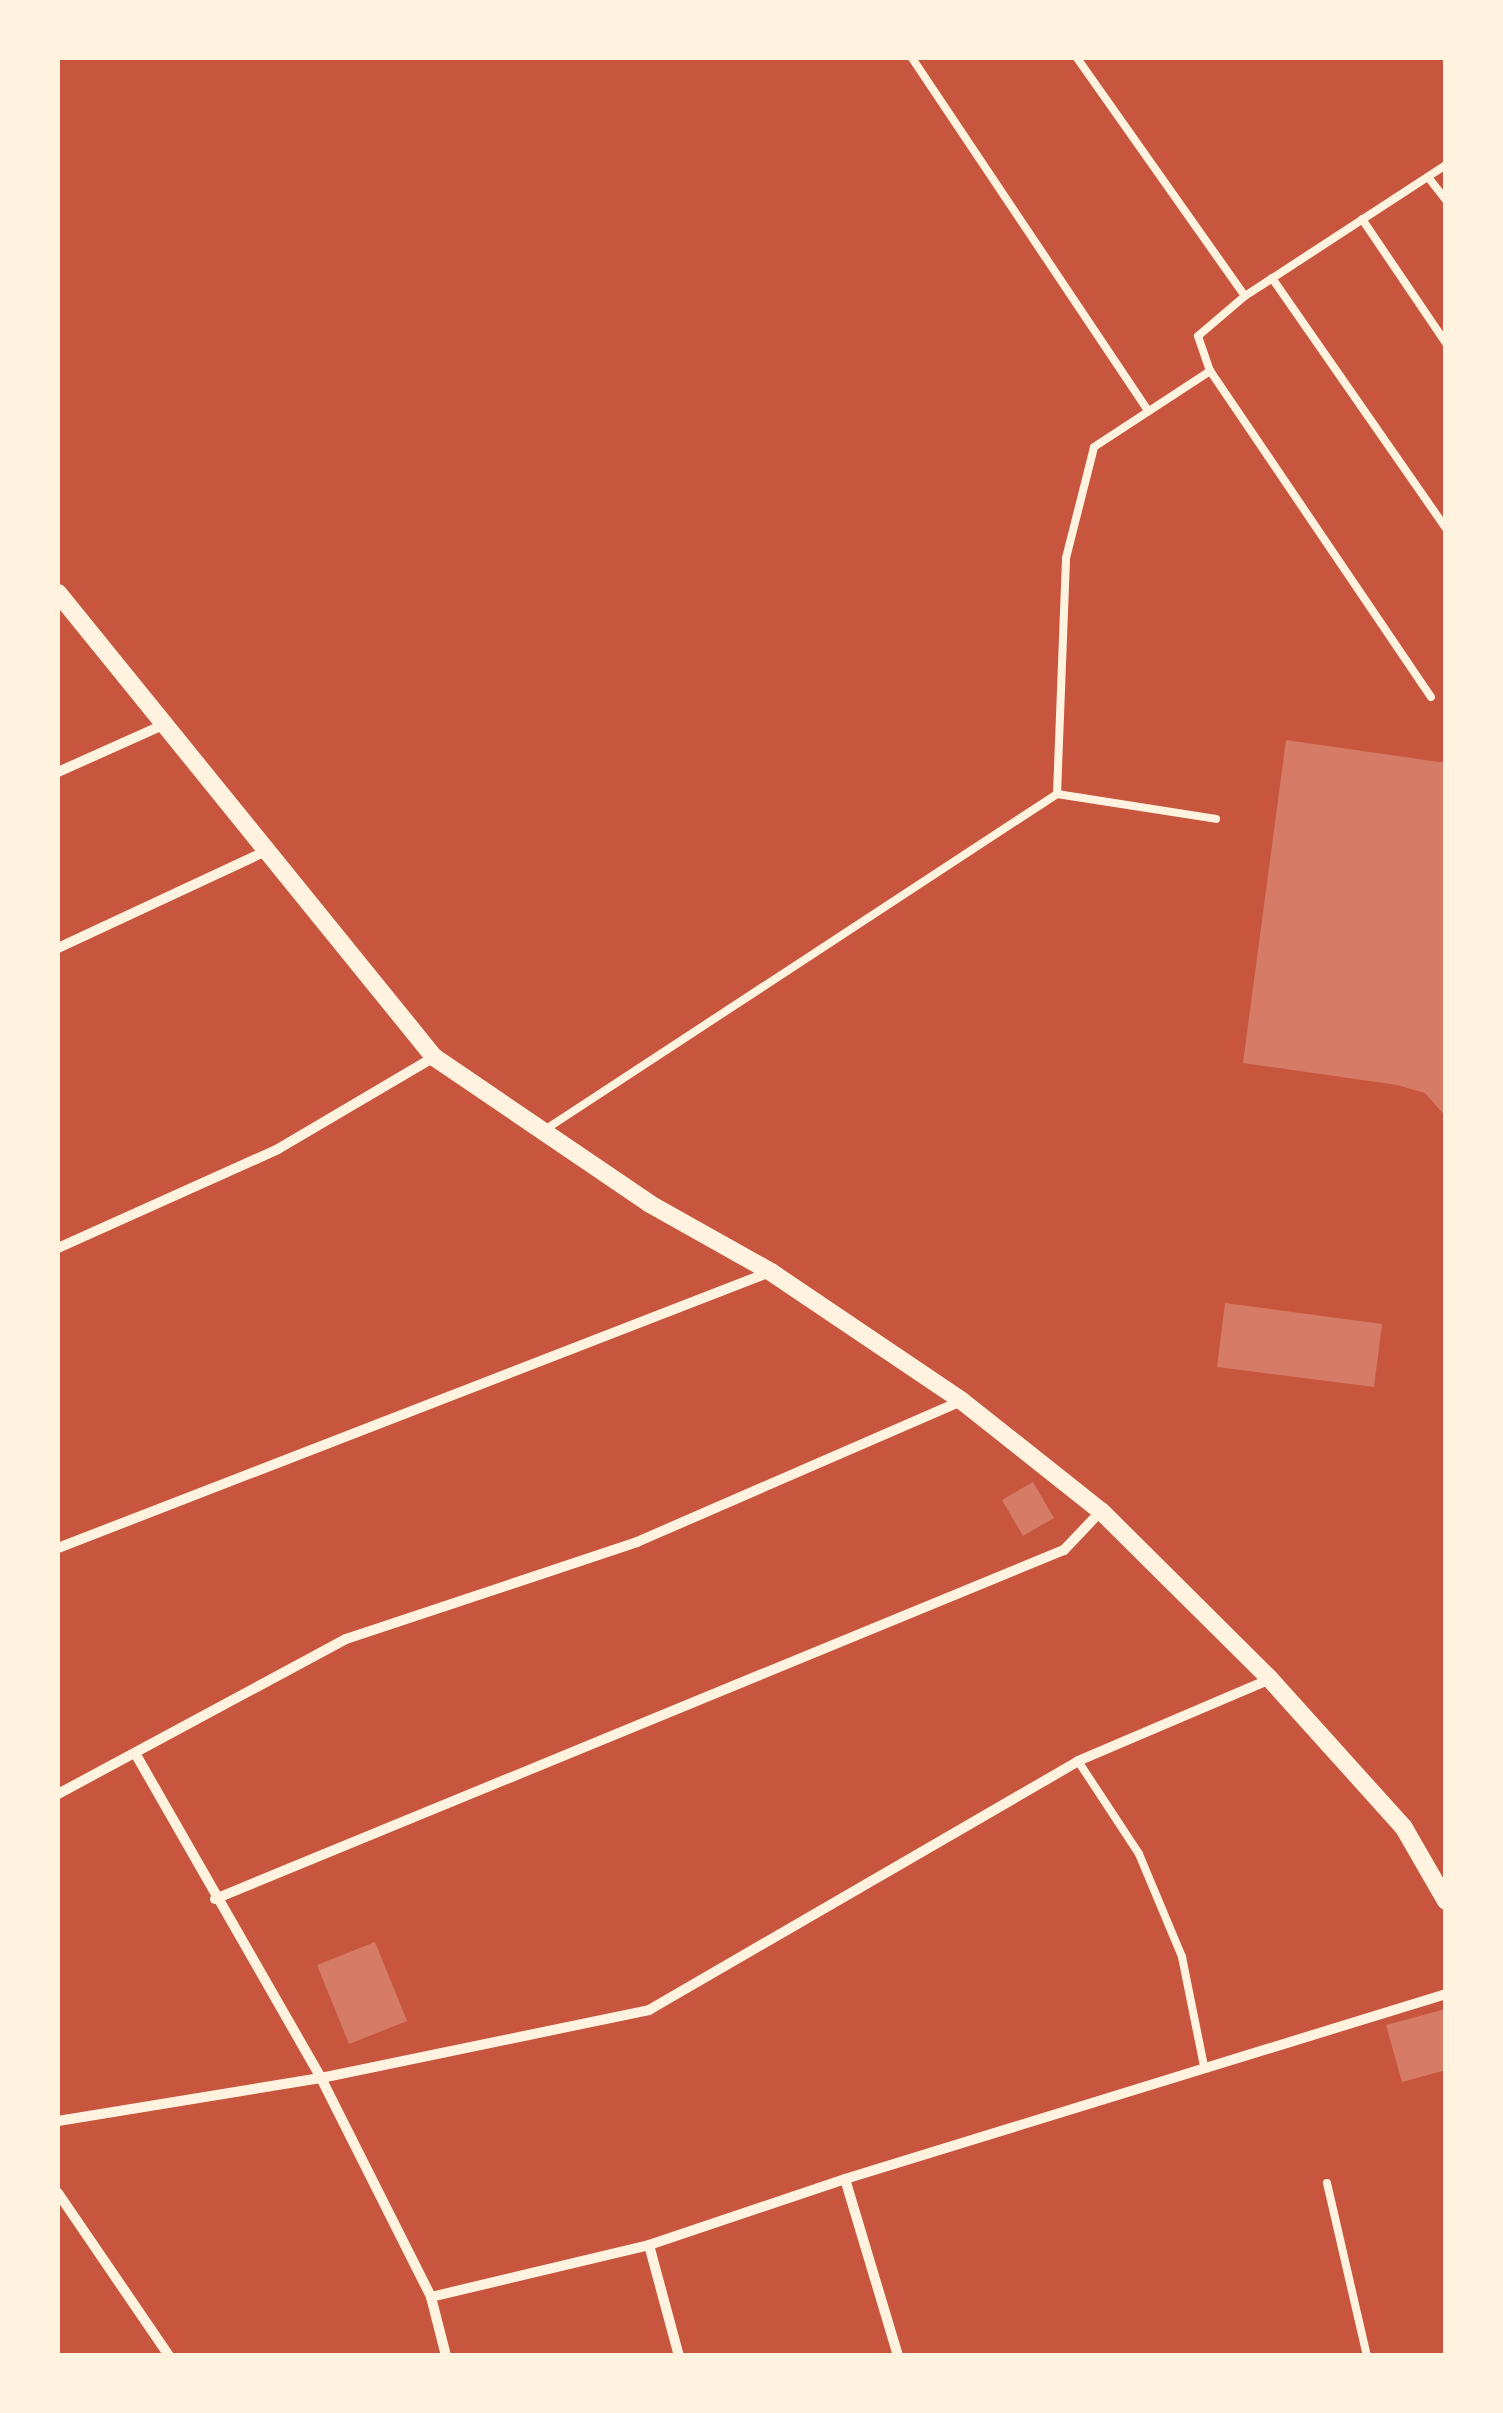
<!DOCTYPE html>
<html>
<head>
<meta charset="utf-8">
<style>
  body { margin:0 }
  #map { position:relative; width:1503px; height:2413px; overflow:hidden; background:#c8553d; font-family:"Varela Round",sans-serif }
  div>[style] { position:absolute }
  .building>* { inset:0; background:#d67c66 }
  .service>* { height:8px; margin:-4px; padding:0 4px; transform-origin:4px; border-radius:4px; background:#fff3e0 }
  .minor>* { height:10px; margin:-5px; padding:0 5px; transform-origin:5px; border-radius:5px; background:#fff3e0 }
  .tertiary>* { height:18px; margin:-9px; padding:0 9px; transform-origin:9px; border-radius:9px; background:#fff3e0 }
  span { translate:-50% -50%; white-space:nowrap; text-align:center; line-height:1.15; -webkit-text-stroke:9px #fff3e0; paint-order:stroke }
  .frame { position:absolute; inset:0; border:60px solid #fff3e0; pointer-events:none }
</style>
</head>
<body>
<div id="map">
  <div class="building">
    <i style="clip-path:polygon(1286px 740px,1446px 763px,1446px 1117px,1425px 1093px,1397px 1085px,1243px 1063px)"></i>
    <i style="clip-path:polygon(1225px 1303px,1382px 1324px,1374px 1387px,1217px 1367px)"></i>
    <i style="clip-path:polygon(1033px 1482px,1054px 1518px,1023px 1536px,1002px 1500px)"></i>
    <i style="clip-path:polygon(375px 1942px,407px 2021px,349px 2044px,317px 1965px)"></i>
    <i style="clip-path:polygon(1446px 2009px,1446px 2070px,1402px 2082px,1386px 2025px)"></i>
  </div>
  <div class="service">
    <i style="left:912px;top:58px;width:425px;rotate:56.2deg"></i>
    <i style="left:1077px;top:58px;width:291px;rotate:54.8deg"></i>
    <i style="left:1428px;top:177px;width:29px;rotate:52deg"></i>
    <i style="left:1362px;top:219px;width:150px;rotate:55.9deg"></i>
    <i style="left:1272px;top:278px;width:305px;rotate:55.2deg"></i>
    <i style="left:1431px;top:697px;width:394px;rotate:-124.1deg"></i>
    <i style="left:1210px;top:371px;width:37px;rotate:-109deg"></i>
    <i style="left:1198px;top:336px;width:62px;rotate:-40.4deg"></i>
    <i style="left:1245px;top:296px;width:240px;rotate:-33.1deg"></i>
    <i style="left:1057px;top:794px;width:236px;rotate:-87.8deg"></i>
    <i style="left:1066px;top:558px;width:114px;rotate:-75.8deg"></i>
    <i style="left:1094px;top:447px;width:139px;rotate:-33.2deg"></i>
    <i style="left:543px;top:1131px;width:615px;rotate:-33.25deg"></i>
    <i style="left:1057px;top:794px;width:161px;rotate:8.9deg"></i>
    <i style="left:1078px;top:1761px;width:111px;rotate:56.7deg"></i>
    <i style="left:1139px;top:1854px;width:112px;rotate:67.3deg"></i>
    <i style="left:1182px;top:1957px;width:111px;rotate:78.6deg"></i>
    <i style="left:1327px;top:2183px;width:178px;rotate:77deg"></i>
  </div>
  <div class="minor">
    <i style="left:58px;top:772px;width:115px;rotate:-24.1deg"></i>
    <i style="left:58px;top:948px;width:227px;rotate:-25deg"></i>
    <i style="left:58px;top:1248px;width:241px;rotate:-24.2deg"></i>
    <i style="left:278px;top:1149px;width:181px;rotate:-30.5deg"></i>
    <i style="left:58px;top:1548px;width:764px;rotate:-21.19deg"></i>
    <i style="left:135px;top:1753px;width:374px;rotate:60.2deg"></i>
    <i style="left:321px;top:2078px;width:245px;rotate:63.3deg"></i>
    <i style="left:431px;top:2297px;width:61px;rotate:75.7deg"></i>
    <i style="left:58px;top:1794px;width:327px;rotate:-28.3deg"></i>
    <i style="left:346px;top:1639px;width:307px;rotate:-18.4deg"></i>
    <i style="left:637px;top:1542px;width:354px;rotate:-23.5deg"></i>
    <i style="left:215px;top:1899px;width:918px;rotate:-22.35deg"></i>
    <i style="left:1064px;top:1550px;width:54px;rotate:-46.5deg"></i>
    <i style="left:58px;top:2121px;width:266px;rotate:-9.3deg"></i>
    <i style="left:321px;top:2078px;width:335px;rotate:-11.7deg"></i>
    <i style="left:649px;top:2010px;width:496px;rotate:-30.1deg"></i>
    <i style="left:1078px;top:1761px;width:209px;rotate:-23.1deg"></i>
    <i style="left:845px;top:2179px;width:185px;rotate:73.3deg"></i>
    <i style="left:58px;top:2193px;width:197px;rotate:55.7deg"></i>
    <i style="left:649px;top:2245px;width:115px;rotate:74.9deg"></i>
    <i style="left:431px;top:2297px;width:224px;rotate:-13.4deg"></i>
    <i style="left:649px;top:2245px;width:207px;rotate:-18.6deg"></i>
    <i style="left:845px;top:2179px;width:629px;rotate:-17.11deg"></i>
  </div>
  <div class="tertiary">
    <i style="left:58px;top:593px;width:597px;rotate:50.98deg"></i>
    <i style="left:434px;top:1057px;width:261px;rotate:34.2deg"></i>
    <i style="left:650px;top:1204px;width:139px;rotate:29.3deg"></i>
    <i style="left:771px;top:1272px;width:230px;rotate:34deg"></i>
    <i style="left:962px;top:1401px;width:177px;rotate:38.4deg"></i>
    <i style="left:1101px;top:1511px;width:238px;rotate:44.8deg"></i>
    <i style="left:1270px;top:1679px;width:200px;rotate:48deg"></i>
    <i style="left:1404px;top:1828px;width:84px;rotate:60.1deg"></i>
  </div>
  <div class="frame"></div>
</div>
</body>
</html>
